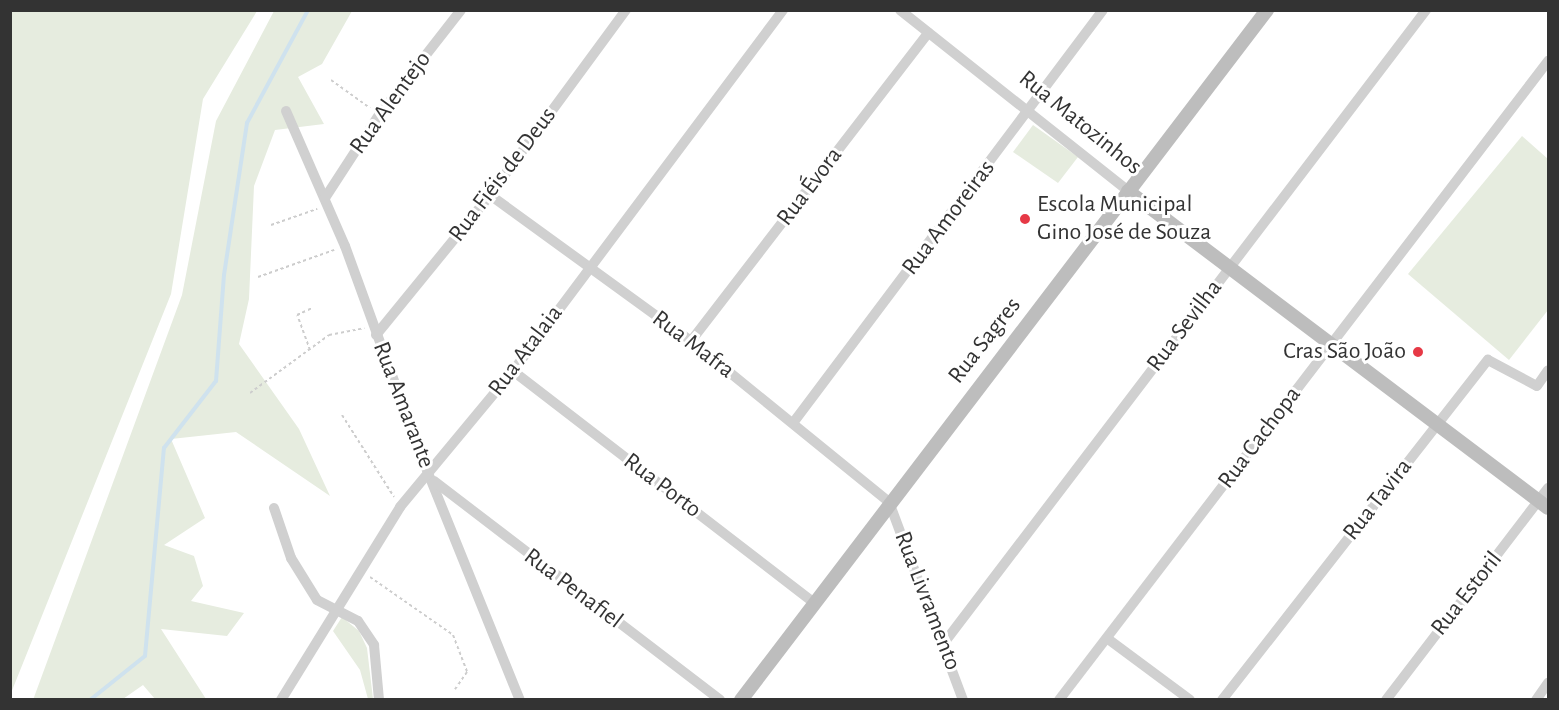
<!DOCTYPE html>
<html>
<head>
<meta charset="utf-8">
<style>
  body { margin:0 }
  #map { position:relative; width:1559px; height:710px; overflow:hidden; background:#fff; font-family:"Alegreya Sans",sans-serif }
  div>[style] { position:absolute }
  .green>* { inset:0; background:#e6ecdf }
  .stream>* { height:4px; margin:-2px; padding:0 2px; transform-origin:2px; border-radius:2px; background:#cfe2ee }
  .path>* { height:2px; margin-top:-1px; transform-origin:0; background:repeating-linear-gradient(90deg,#cdcdcd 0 3px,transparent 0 6px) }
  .street>* { height:10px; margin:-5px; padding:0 5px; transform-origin:5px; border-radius:5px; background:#d0d0d0 }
  .secondary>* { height:14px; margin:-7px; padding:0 7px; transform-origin:7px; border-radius:7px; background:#bdbdbd }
  .dots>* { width:16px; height:16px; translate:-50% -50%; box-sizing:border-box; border:3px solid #fff; border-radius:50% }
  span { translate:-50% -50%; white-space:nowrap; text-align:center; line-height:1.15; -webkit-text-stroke:6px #fff; paint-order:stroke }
  .street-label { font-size:24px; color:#333 }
  .poi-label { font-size:24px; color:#333 }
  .left { translate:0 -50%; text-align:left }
  .right { translate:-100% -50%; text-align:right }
  .frame { position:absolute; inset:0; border:12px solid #333; pointer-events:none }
</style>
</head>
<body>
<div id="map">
  <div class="green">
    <i style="clip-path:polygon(11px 10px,257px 11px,203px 99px,171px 294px,11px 693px)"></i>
    <i style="clip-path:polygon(274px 11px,352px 11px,322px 64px,298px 77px,324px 124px,275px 130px,254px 186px,249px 299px,239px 344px,299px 429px,330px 496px,236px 432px,171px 439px,205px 518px,164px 545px,194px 556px,203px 586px,191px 601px,244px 613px,227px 636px,161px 629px,206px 699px,155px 699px,143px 685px,123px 699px,33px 700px,182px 295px,216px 121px)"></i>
    <i style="clip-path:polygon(1033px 125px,1078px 157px,1058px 183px,1013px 152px)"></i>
    <i style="clip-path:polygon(1522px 136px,1548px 159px,1548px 310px,1509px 360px,1408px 274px)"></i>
    <i style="clip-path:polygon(342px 617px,359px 631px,367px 648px,373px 699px,368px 699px,360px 670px,333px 631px)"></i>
  </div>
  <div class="stream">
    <i style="left:90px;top:700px;width:70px;rotate:-38.7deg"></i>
    <i style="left:145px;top:656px;width:209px;rotate:-84.8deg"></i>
    <i style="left:164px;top:448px;width:85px;rotate:-52.2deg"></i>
    <i style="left:216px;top:381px;width:106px;rotate:-85.7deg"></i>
    <i style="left:224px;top:275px;width:154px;rotate:-81.4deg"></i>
    <i style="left:247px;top:123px;width:128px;rotate:-61.6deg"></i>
  </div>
  <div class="path">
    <i style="left:331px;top:80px;width:48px;rotate:35.7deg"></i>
    <i style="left:271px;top:225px;width:49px;rotate:-19.2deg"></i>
    <i style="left:258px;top:277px;width:81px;rotate:-19.6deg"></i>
    <i style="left:310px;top:350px;width:37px;rotate:-110deg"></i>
    <i style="left:297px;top:315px;width:17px;rotate:-25deg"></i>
    <i style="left:250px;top:393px;width:98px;rotate:-36.3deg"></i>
    <i style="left:329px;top:335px;width:36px;rotate:-11deg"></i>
    <i style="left:342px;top:415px;width:97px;rotate:57.6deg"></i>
    <i style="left:370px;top:577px;width:101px;rotate:34.9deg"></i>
    <i style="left:453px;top:635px;width:40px;rotate:69deg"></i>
    <i style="left:467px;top:672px;width:21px;rotate:125deg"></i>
  </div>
  <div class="street">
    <i style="left:900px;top:10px;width:291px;rotate:38.4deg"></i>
    <i style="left:286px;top:111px;width:147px;rotate:66.4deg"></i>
    <i style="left:345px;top:246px;width:226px;rotate:70deg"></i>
    <i style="left:422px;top:458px;width:261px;rotate:68deg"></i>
    <i style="left:490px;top:195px;width:248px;rotate:36deg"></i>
    <i style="left:691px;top:341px;width:255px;rotate:39.1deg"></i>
    <i style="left:889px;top:502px;width:211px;rotate:69.5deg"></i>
    <i style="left:325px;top:198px;width:99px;rotate:-57deg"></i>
    <i style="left:379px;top:115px;width:133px;rotate:-52deg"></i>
    <i style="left:376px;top:335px;width:181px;rotate:-50.8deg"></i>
    <i style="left:490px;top:195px;width:230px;rotate:-53.7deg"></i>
    <i style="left:691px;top:341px;width:389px;rotate:-52.4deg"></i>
    <i style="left:513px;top:371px;width:377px;rotate:37.6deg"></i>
    <i style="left:793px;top:423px;width:516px;rotate:-53.11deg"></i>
    <i style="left:434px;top:481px;width:360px;rotate:37.4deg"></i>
    <i style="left:274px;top:508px;width:53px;rotate:71.2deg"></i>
    <i style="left:291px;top:558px;width:49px;rotate:58.2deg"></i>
    <i style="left:317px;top:600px;width:46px;rotate:27.1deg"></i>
    <i style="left:358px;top:621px;width:29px;rotate:56deg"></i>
    <i style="left:374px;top:645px;width:55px;rotate:84.8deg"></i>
    <i style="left:1108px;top:639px;width:102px;rotate:36.6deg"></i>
    <i style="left:944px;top:643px;width:796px;rotate:-52.71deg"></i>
    <i style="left:281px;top:700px;width:227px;rotate:-58.3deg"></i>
    <i style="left:400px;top:507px;width:177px;rotate:-50.3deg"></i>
    <i style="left:513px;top:371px;width:451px;rotate:-53.2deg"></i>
    <i style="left:1059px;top:700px;width:805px;rotate:-52.57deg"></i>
    <i style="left:1222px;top:700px;width:432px;rotate:-52deg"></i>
    <i style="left:1488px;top:360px;width:55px;rotate:28deg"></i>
    <i style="left:1537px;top:386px;width:19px;rotate:-55deg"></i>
    <i style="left:1386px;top:700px;width:267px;rotate:-52.6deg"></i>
    <i style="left:1536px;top:700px;width:21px;rotate:-55deg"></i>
  </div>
  <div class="secondary">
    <i style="left:1128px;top:191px;width:526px;rotate:37.04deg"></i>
    <i style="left:741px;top:700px;width:868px;rotate:-52.68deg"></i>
  </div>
  <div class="dots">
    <i style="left:1025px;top:219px;background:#e63946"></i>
    <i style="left:1418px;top:352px;background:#e63946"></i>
  </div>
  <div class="street-label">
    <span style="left:391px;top:103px;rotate:-54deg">Rua Alentejo</span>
    <span style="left:1080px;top:123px;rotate:39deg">Rua Matozinhos</span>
    <span style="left:503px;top:175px;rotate:-53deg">Rua Fiéis de Deus</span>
    <span style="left:810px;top:187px;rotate:-53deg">Rua Évora</span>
    <span style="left:949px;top:218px;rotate:-53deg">Rua Amoreiras</span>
    <span style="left:1185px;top:326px;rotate:-53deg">Rua Sevilha</span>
    <span style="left:985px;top:341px;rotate:-52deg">Rua Sagres</span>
    <span style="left:693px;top:345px;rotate:37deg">Rua Mafra</span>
    <span style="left:526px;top:351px;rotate:-53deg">Rua Atalaia</span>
    <span style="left:403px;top:405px;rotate:69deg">Rua Amarante</span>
    <span style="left:1260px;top:438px;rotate:-53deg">Rua Cachopa</span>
    <span style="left:662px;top:486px;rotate:37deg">Rua Porto</span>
    <span style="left:1378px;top:500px;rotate:-52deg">Rua Tavira</span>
    <span style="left:573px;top:589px;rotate:37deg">Rua Penafiel</span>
    <span style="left:1467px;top:594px;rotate:-52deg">Rua Estoril</span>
    <span style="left:927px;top:601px;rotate:69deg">Rua Livramento</span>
  </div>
  <div class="poi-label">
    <span class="left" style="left:1037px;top:219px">Escola Municipal<br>Gino José de Souza</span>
    <span class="right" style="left:1406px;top:352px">Cras São João</span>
  </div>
  <div class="frame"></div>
</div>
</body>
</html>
